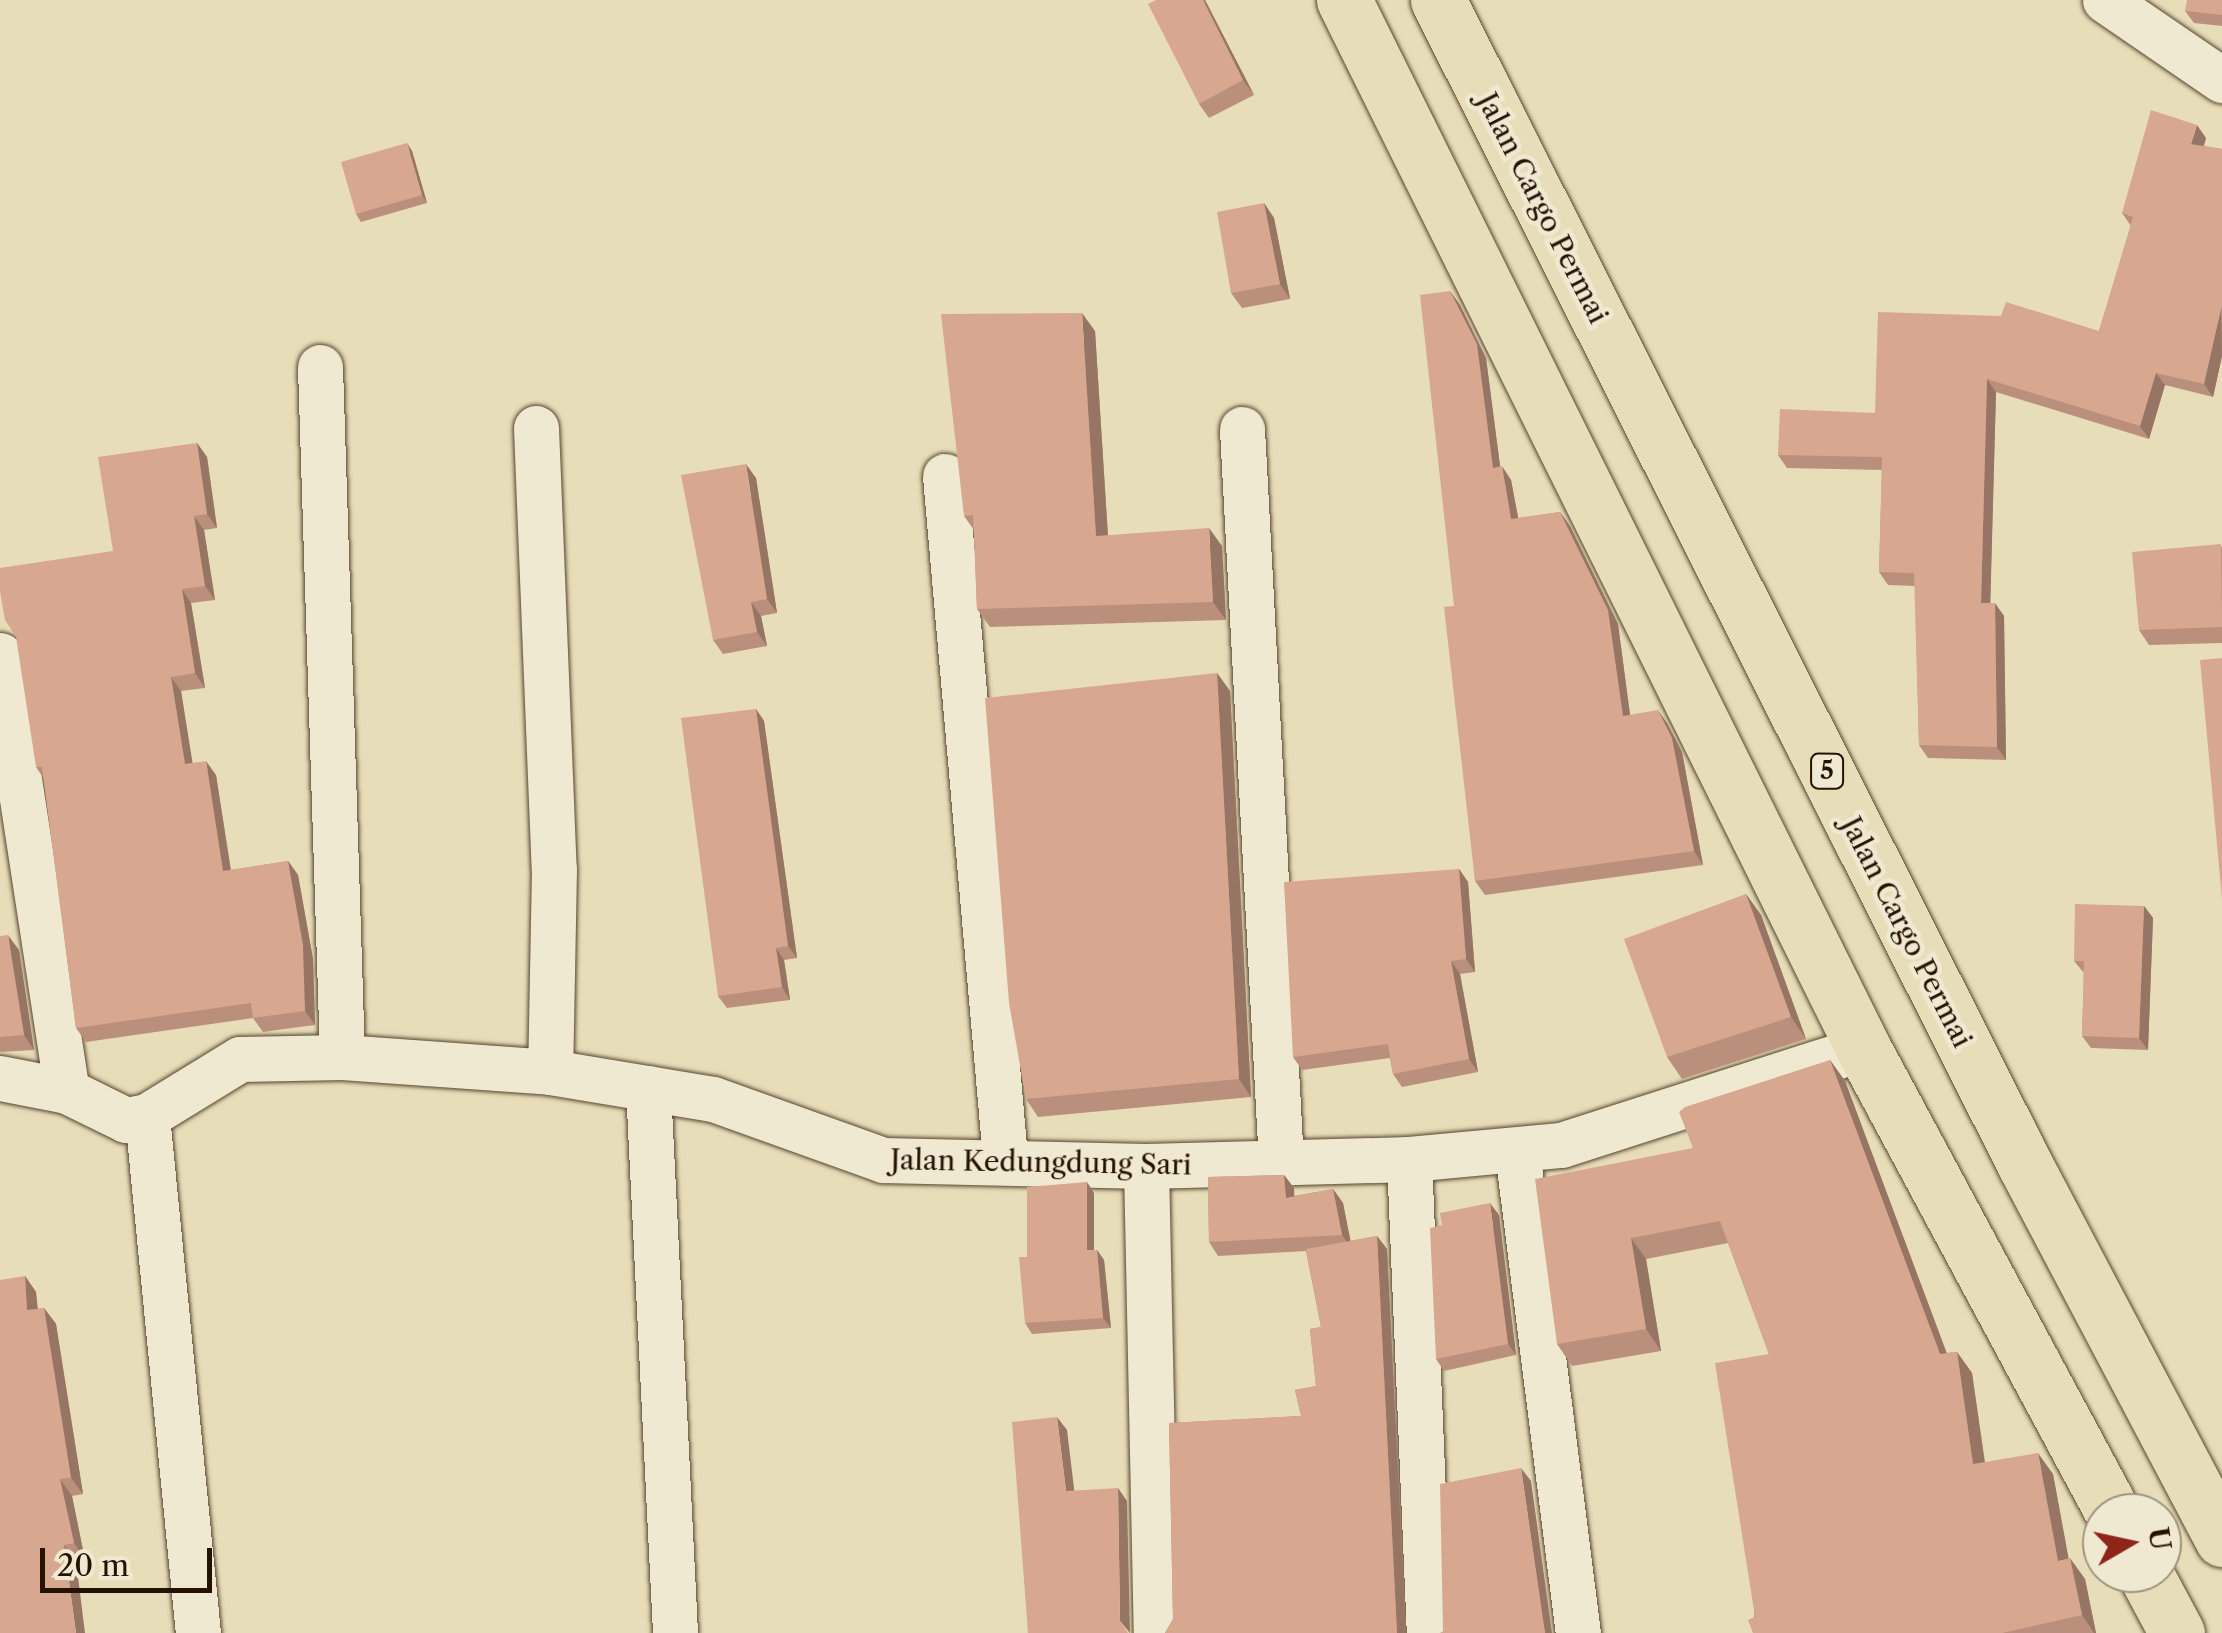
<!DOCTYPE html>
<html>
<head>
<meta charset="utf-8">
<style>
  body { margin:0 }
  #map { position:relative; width:2222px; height:1633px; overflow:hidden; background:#e8ddb9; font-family:"Libre Caslon Text",serif }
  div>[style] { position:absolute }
  .roads { filter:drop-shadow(0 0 2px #56452e) drop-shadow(0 0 2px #56452e) }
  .minor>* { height:45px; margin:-22.5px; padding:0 22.5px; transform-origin:22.5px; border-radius:22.5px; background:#f0e9d2 }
  .trunk>* { height:55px; margin:-27.5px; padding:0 27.5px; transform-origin:27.5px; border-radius:27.5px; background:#e8ddb9 }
  .wall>* { inset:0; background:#ba907c }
  .shaded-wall>* { inset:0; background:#977565 }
  .building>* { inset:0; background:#d8a790 }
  span { translate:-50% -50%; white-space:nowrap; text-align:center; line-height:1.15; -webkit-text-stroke:9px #f0e9d2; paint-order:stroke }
  .shield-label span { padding:2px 8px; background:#f0e9d2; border:2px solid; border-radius:8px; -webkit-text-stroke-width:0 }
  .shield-label { font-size:25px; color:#261200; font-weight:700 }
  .street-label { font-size:28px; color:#261200 }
  .north { position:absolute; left:2082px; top:1493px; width:100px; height:100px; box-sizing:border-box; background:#f0e9d2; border:2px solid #9f937e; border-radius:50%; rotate:81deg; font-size:28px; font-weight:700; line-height:40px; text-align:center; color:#261200 }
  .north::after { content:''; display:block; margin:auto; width:35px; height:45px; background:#8f2418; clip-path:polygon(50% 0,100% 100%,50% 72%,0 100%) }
  .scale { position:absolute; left:40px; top:1548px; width:172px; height:45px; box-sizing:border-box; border:5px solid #261200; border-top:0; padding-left:12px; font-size:30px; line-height:35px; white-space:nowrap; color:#261200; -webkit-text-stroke:8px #f0e9d2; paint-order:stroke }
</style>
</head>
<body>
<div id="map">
  <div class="roads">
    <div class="minor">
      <i style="left:2105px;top:0;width:142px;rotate:34.4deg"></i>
      <i style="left:320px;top:367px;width:690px;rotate:88.17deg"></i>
      <i style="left:536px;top:428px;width:441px;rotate:87.7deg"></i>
      <i style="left:554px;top:869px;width:203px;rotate:91.1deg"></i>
      <i style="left:1242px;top:429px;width:735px;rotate:86.96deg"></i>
      <i style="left:945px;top:476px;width:685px;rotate:84.97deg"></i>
      <i style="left:0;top:655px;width:441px;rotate:81.3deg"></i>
      <i style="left:0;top:1078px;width:68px;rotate:11deg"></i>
      <i style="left:67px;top:1091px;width:66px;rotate:26.2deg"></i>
      <i style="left:126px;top:1120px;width:21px;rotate:-11deg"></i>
      <i style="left:147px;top:1116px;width:109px;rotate:-31.5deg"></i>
      <i style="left:240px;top:1059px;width:102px;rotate:-1.1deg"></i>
      <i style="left:342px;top:1057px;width:209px;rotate:4.1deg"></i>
      <i style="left:550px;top:1072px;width:165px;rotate:9.4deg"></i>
      <i style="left:713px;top:1099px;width:181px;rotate:19.7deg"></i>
      <i style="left:883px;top:1160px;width:263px;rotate:1.3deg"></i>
      <i style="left:1146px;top:1166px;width:263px;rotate:-1.5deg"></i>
      <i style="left:1409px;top:1159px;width:153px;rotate:-5.3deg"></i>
      <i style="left:1561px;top:1145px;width:317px;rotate:-17.8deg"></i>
      <i style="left:648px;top:1088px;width:546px;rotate:87.16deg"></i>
      <i style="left:147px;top:1116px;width:520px;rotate:84.37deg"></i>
      <i style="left:1517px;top:1151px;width:486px;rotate:82.8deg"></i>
      <i style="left:1409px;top:1159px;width:474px;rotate:87.6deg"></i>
      <i style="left:1146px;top:1166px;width:467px;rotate:88.8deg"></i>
    </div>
    <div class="trunk">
      <i style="left:1344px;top:0;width:1169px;rotate:63.65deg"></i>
      <i style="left:1863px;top:1048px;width:528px;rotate:61.74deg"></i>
      <i style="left:1438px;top:0;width:1305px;rotate:63.26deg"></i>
      <i style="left:2025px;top:1165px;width:423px;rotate:62.2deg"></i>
      <i style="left:2145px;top:1573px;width:68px;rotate:61.9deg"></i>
    </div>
  </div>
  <div class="wall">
    <i style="clip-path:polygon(1205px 0,1254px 95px,1209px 118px,1199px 104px)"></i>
    <i style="clip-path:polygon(2222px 0,2222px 26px,2194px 23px,2185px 11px)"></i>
    <i style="clip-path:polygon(2206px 138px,2204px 146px,2222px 149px,2222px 356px,2213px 397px,2165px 385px,2149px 439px,1996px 392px,1990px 603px,2004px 616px,2006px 760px,1928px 758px,1919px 745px,1915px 586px,1888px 585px,1879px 572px,1882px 470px,1787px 468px,1778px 455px,1875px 413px,2099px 331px,2131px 226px,2122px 213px)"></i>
    <i style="clip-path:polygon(412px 151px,427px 203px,361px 222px,356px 214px)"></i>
    <i style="clip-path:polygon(1264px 203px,1274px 218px,1290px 299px,1242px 308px,1231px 293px)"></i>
    <i style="clip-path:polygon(1450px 291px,1460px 305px,1486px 358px,1500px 466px,1511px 480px,1518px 518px,1560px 512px,1570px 526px,1618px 624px,1630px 715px,1667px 723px,1682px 752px,1703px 865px,1485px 895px,1475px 881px)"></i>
    <i style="clip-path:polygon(1095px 331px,1108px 535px,1222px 546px,1226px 620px,990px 627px,977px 609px,974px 530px,964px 516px)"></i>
    <i style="clip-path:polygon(197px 443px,207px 457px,217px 528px,204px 530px,215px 600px,191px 603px,205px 688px,181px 691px,192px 763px,216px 775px,231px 870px,288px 861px,298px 875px,313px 959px,315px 1025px,263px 1032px,253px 1018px,86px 1042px,76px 1028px,44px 779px,36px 767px,113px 551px)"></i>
    <i style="clip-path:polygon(756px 478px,777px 613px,761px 616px,767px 646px,723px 654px,713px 640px)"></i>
    <i style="clip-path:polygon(2222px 546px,2222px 643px,2149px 645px,2139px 630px)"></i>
    <i style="clip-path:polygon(1217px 673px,1230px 691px,1251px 1097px,1038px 1117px,1026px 1099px)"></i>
    <i style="clip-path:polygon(756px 709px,764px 721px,797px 958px,784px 960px,790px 1000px,727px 1008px,718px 996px)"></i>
    <i style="clip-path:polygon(1459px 869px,1468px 882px,1475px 972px,1460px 974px,1478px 1072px,1402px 1087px,1393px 1074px,1390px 1058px,1302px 1070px,1293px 1057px)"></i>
    <i style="clip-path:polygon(1746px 894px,1761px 915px,1806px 1039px,1682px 1079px,1667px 1057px)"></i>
    <i style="clip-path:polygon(2144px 906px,2153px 918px,2148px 1050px,2091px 1048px,2082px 1036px,2084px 973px,2074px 961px)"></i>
    <i style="clip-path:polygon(0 936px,19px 950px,34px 1050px,0 1052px)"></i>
    <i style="clip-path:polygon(1830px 1060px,1845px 1081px,1946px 1353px,1957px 1352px,1972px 1373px,1985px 1462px,2053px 1474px,2068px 1558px,2085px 1579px,2096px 1633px,1753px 1633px,1769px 1354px,1728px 1243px,1646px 1259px,1661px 1351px,1572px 1366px,1557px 1344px,1693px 1148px)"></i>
    <i style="clip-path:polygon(1284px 1175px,1294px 1188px,1294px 1196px,1333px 1189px,1343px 1203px,1350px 1241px,1377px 1236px,1387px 1249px,1406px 1633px,1165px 1633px,1173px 1619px,1169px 1423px,1301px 1416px,1295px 1390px,1316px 1386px,1310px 1329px,1321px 1327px,1306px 1251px,1218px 1256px,1209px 1242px,1208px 1177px)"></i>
    <i style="clip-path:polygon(1094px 1193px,1094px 1250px,1097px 1250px,1104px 1260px,1111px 1328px,1032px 1334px,1025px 1323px,1027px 1257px)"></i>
    <i style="clip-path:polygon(1499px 1215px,1516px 1355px,1444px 1371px,1436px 1359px)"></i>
    <i style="clip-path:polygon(25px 1276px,36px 1292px,38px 1309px,44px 1308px,56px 1324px,83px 1494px,72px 1496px,85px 1560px,76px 1561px,0 1633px)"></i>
  </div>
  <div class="shaded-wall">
    <i style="clip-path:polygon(1203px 0,1205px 0,1254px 95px,1243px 80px)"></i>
    <i style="clip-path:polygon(2197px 125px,2206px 138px,2200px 157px,2191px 144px)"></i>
    <i style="clip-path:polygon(407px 143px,412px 151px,427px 203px,422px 195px)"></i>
    <i style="clip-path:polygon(1264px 203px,1274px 218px,1290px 299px,1280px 284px)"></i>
    <i style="clip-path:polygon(1450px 291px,1460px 305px,1486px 358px,1502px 481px,1493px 468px)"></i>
    <i style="clip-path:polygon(2221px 305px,2222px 356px,2213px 397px,2204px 384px)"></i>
    <i style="clip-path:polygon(1082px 313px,1095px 331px,1109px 554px,1096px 536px)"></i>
    <i style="clip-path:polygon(2156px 373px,2165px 385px,2149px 439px,2140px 426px)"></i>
    <i style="clip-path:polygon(1987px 379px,1996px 392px,1990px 616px,1981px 603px)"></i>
    <i style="clip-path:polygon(197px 443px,207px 457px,217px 528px,207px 514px)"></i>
    <i style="clip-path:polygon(746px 464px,756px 478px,777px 613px,767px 599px)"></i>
    <i style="clip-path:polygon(1502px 466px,1511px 480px,1521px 533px,1511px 519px)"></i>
    <i style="clip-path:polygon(1560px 512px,1570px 526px,1618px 624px,1632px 730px,1623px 716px)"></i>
    <i style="clip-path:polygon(194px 516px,204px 530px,215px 600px,205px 586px)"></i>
    <i style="clip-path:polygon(1209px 528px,1222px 546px,1226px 620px,1213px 602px)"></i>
    <i style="clip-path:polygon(182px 589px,191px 603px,205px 688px,195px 673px)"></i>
    <i style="clip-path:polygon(751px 602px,761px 616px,767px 646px,757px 632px)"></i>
    <i style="clip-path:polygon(1995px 603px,2004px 616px,2006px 760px,1997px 747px)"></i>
    <i style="clip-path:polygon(1217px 673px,1230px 691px,1251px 1097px,1239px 1079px)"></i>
    <i style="clip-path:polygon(171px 677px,181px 691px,195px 778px,185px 764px)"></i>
    <i style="clip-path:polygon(756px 709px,764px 721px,797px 958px,788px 946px)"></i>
    <i style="clip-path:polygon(1658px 710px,1667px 723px,1682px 752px,1703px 865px,1694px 851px)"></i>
    <i style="clip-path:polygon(206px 761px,216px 775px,233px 885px,223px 871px)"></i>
    <i style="clip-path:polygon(288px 861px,298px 875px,313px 959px,315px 1025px,305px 1011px)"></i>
    <i style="clip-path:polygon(1459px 869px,1468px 882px,1475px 972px,1466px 959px)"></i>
    <i style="clip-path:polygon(1746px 894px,1761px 915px,1806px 1039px,1791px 1017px)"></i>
    <i style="clip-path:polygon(2144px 906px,2153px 918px,2148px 1050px,2139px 1038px)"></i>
    <i style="clip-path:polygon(8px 935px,19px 950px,34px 1050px,24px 1035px)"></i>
    <i style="clip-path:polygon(776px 948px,784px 960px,790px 1000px,782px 987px)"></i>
    <i style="clip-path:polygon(1451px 961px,1460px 974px,1478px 1072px,1469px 1059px)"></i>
    <i style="clip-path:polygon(1830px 1060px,1845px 1081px,1955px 1375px,1940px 1354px)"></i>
    <i style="clip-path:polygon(1284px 1175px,1294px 1188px,1295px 1211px,1286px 1198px)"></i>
    <i style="clip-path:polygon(1087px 1182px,1094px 1193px,1094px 1261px,1087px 1250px)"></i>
    <i style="clip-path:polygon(1333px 1189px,1343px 1203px,1352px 1248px,1342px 1235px)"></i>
    <i style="clip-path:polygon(1490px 1203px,1499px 1215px,1516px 1355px,1508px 1344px)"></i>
    <i style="clip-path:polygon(1377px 1236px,1387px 1249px,1406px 1633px,1397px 1633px)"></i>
    <i style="clip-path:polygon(1631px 1238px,1646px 1259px,1661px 1351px,1646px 1329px)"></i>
    <i style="clip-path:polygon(1097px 1250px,1104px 1260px,1111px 1328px,1103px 1318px)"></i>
    <i style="clip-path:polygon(25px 1276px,36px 1292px,39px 1327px,27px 1310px)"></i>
    <i style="clip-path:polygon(44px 1308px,56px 1324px,83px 1494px,71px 1478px)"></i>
    <i style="clip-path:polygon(1957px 1352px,1972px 1373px,1988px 1486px,1973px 1464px)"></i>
    <i style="clip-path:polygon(1057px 1417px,1067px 1430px,1076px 1505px,1066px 1491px)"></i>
    <i style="clip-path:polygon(2038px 1453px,2053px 1474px,2073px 1582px,2058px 1561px)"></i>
    <i style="clip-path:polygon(1521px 1468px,1531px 1481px,1552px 1633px,1545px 1633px,1543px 1623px)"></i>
    <i style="clip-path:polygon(60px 1479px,72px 1496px,85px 1560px,74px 1543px)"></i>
    <i style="clip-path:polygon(1118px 1488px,1127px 1501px,1130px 1633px,1120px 1621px)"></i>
    <i style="clip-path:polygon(64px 1545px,76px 1561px,85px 1633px,76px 1633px)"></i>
    <i style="clip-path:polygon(2070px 1558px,2085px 1579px,2096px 1633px,2094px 1633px,2082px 1615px)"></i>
  </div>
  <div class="building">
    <i style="clip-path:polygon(1156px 0,1203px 0,1243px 80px,1199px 104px,1148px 4px)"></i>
    <i style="clip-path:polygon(2187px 0,2222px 0,2222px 15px,2185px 11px)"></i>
    <i style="clip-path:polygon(2151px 110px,2197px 125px,2191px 144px,2222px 149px,2222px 305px,2204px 384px,2156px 373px,2140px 426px,1987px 379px,1981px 603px,1995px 603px,1997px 747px,1919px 745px,1914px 573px,1879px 572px,1882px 457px,1778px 455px,1780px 409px,1875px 413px,1878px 312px,2001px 316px,2006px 302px,2099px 331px,2133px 217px,2122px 213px)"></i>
    <i style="clip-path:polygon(407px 143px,422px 195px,356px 214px,341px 162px)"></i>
    <i style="clip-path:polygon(1264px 203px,1280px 284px,1231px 293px,1217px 212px)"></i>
    <i style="clip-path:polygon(1450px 291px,1477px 344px,1493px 468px,1502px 466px,1511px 519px,1560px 512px,1608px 610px,1623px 716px,1658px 710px,1672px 738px,1694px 851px,1475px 881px,1444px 607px,1454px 606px,1420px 295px)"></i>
    <i style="clip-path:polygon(1082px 313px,1096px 536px,1209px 528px,1213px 602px,977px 609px,973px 515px,964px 516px,941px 314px)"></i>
    <i style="clip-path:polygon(197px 443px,207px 514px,194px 516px,205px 586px,182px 589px,195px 673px,171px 677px,185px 764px,206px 761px,223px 871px,288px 861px,303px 945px,305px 1011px,253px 1018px,251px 1003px,76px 1028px,42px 767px,36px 767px,16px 637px,5px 620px,0 591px,0 568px,113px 551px,98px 457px)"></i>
    <i style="clip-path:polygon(746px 464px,767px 599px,751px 602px,757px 632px,713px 640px,681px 475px)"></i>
    <i style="clip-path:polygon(2221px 544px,2222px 627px,2139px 630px,2132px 552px)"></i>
    <i style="clip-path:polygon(2222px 658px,2222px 899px,2200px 660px)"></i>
    <i style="clip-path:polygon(1217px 673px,1239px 1079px,1026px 1099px,1009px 1003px,985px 698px)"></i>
    <i style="clip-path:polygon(756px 709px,788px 946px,776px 948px,782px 987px,718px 996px,681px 718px)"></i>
    <i style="clip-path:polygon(1459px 869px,1466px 959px,1451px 961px,1469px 1059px,1393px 1074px,1388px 1044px,1293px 1057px,1284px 882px)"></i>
    <i style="clip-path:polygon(1746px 894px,1791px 1017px,1667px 1057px,1624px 939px)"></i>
    <i style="clip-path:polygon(2075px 904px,2144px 906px,2139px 1038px,2082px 1036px,2084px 961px,2074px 961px)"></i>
    <i style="clip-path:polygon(8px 935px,24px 1035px,0 1037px,0 936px)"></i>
    <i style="clip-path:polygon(1830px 1060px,1940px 1354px,1957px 1352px,1973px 1464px,2038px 1453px,2058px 1561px,2070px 1558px,2082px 1615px,2002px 1633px,1753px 1633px,1748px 1620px,1755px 1617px,1715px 1363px,1769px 1354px,1720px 1221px,1631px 1238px,1646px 1329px,1557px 1344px,1535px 1179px,1693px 1148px,1679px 1112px,1685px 1107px)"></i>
    <i style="clip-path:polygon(1284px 1175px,1286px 1198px,1333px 1189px,1342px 1235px,1209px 1242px,1208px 1177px)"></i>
    <i style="clip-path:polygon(1087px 1182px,1087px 1250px,1097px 1250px,1103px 1318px,1025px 1323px,1019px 1257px,1027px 1257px,1027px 1187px)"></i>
    <i style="clip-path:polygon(1490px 1203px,1508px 1344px,1436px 1359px,1430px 1228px,1442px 1225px,1440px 1213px)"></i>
    <i style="clip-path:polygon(1377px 1236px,1397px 1633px,1165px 1633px,1173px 1619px,1169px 1423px,1301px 1416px,1295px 1390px,1316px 1386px,1310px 1329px,1321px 1327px,1306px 1249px)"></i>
    <i style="clip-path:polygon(25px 1276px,27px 1310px,44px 1308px,71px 1478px,60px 1479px,74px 1543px,64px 1545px,76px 1633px,0 1633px,0 1280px)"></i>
    <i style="clip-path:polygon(1057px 1417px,1066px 1491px,1118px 1488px,1120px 1621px,1128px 1633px,1028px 1633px,1012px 1422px)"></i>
    <i style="clip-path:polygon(1521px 1468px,1545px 1633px,1440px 1633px,1443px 1631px,1440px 1484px)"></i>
  </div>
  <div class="shield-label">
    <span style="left:1827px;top:771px">5</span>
  </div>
  <div class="street-label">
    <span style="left:1543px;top:208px;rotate:63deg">Jalan Cargo Permai</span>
    <span style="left:1907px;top:932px;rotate:63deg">Jalan Cargo Permai</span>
    <span style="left:1041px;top:1162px;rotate:1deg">Jalan Kedungdung Sari</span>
  </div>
  <div class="north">U</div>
  <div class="scale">20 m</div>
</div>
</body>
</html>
